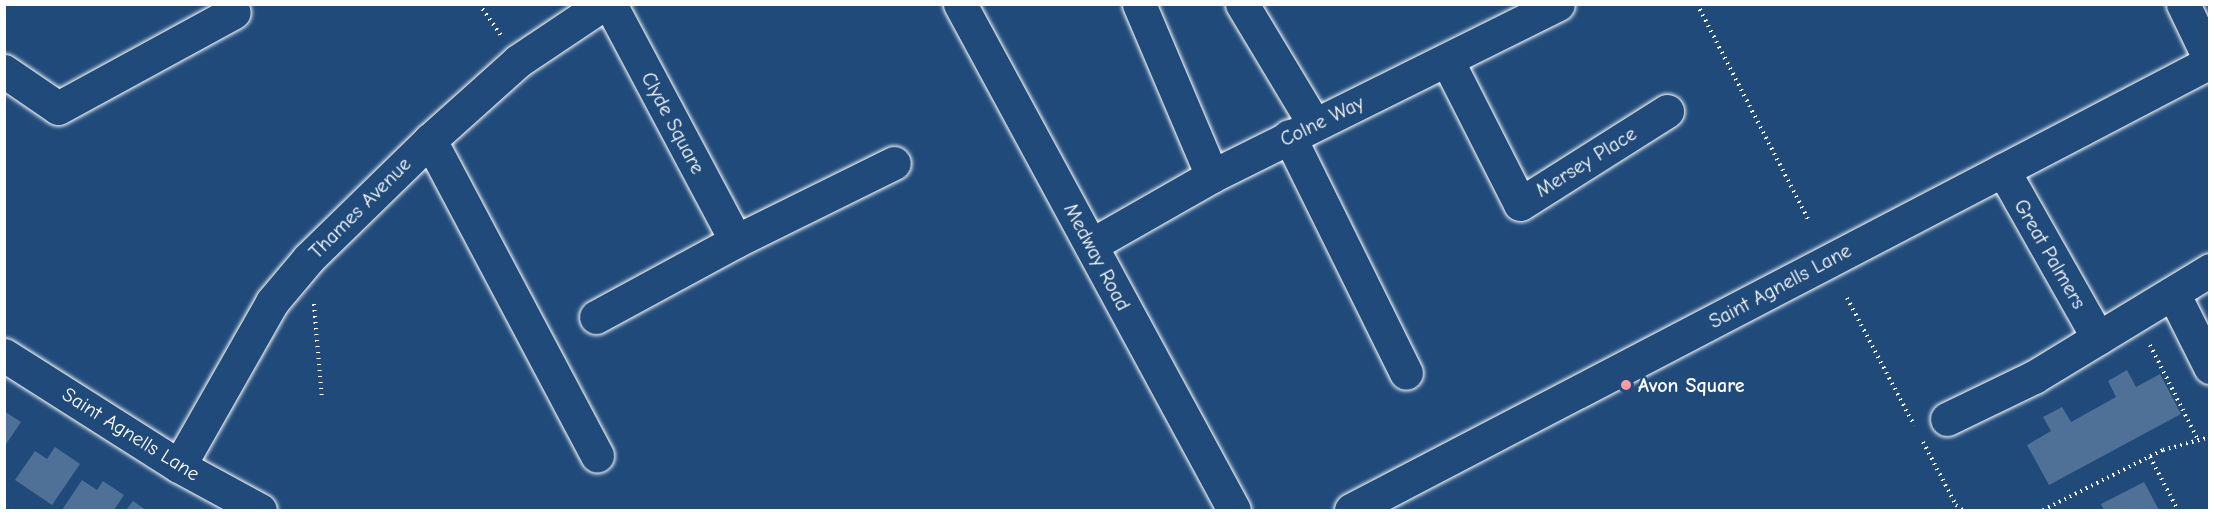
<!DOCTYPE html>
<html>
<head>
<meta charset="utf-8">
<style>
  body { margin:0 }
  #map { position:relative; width:2214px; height:515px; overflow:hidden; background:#1f4a7a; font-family:"Comic Neue",sans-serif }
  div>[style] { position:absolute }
  .building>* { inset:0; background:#507197 }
  .path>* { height:4px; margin-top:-2px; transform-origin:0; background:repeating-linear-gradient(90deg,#fff 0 1.5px,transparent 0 6px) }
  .roads { filter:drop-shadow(0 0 2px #fff) drop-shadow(0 0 2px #fff) }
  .minor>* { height:33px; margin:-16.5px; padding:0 16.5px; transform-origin:16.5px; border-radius:16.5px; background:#1f4a7a }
  .dots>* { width:16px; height:16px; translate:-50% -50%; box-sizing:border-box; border:3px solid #1f4a7a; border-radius:50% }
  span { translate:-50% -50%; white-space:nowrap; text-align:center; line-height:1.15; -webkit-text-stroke:4.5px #1f4a7a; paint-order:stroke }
  .street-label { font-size:20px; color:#fff }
  .poi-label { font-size:20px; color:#fff; font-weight:700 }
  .left { translate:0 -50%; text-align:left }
  .frame { position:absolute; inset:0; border:6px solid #fff; pointer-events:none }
</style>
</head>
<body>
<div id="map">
  <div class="building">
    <i style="clip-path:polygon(2127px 370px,2136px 387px,2160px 374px,2181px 414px,2049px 485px,2027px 445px,2051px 431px,2043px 417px,2062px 407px,2071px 422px,2116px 397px,2108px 381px)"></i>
    <i style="clip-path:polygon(4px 411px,21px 422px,4px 447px)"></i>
    <i style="clip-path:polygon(55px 447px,80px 464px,52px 505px,15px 480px,35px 451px,47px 459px)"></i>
    <i style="clip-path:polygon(82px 480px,97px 490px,103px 481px,124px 495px,114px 510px,62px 510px)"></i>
    <i style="clip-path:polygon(2144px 482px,2159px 510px,2104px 510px,2101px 504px)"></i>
    <i style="clip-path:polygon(133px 501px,146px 510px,126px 510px)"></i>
  </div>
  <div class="path">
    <i style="left:479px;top:4px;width:39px;rotate:55deg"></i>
    <i style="left:1697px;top:4px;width:244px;rotate:62.7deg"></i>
    <i style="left:1847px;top:298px;width:144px;rotate:62.2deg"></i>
    <i style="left:314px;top:304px;width:95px;rotate:85.2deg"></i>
    <i style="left:2150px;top:345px;width:106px;rotate:63.2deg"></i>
    <i style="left:1923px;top:442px;width:71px;rotate:62.4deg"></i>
    <i style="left:1956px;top:505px;width:9px;rotate:36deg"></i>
    <i style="left:2150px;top:457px;width:60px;rotate:62.2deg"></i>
    <i style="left:2043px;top:510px;width:134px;rotate:-26.6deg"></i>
    <i style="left:2163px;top:450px;width:49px;rotate:-15.5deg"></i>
  </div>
  <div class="roads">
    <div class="minor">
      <i style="left:610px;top:4px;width:268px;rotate:62deg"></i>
      <i style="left:960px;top:4px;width:575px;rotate:61.56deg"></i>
      <i style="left:1139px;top:4px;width:187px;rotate:67deg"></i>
      <i style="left:1242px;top:4px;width:140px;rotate:59deg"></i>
      <i style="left:2183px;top:4px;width:62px;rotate:64.3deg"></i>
      <i style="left:1447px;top:60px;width:161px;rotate:63.1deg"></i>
      <i style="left:1520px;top:204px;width:174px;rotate:-32.3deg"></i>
      <i style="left:4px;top:71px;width:65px;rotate:34.4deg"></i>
      <i style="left:58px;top:108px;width:200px;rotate:-28.6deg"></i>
      <i style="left:1289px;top:136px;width:264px;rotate:63.7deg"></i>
      <i style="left:430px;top:140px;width:357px;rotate:62.1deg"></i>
      <i style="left:2003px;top:170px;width:193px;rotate:60.5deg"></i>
      <i style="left:1091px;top:245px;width:139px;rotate:-29.7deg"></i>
      <i style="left:1212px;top:176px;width:386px;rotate:-26.4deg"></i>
      <i style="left:2173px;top:293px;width:83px;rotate:63.4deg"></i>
      <i style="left:596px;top:317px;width:159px;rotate:-28.5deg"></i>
      <i style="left:736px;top:241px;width:176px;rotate:-26.3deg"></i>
      <i style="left:4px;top:355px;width:207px;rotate:32.4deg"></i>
      <i style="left:179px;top:466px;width:92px;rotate:28.5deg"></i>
      <i style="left:1947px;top:419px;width:97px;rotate:-25.8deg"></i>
      <i style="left:2034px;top:377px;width:206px;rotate:-31.3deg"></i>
      <i style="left:179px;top:466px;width:189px;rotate:-60.4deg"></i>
      <i style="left:272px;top:302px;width:57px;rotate:-49.9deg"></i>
      <i style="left:309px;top:258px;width:169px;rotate:-44.3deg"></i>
      <i style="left:430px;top:140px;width:118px;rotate:-41.9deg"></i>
      <i style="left:518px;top:61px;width:102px;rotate:-33.8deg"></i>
      <i style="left:1351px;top:510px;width:969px;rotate:-27.54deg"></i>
    </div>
  </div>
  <div class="dots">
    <i style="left:1626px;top:385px;background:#ff9aa2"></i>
  </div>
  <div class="street-label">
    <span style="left:1322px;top:121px;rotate:-26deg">Colne Way</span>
    <span style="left:673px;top:123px;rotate:62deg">Clyde Square</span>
    <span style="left:1586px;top:162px;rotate:-32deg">Mersey Place</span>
    <span style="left:360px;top:208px;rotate:-45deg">Thames Avenue</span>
    <span style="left:2050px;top:254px;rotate:60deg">Great Palmers</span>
    <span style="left:1097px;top:257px;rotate:62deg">Medway Road</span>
    <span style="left:1780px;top:286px;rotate:-28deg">Saint Agnells Lane</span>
    <span style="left:131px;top:434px;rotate:32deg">Saint Agnells Lane</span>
  </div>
  <div class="poi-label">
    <span class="left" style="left:1638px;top:385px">Avon Square</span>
  </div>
  <div class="frame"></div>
</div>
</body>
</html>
